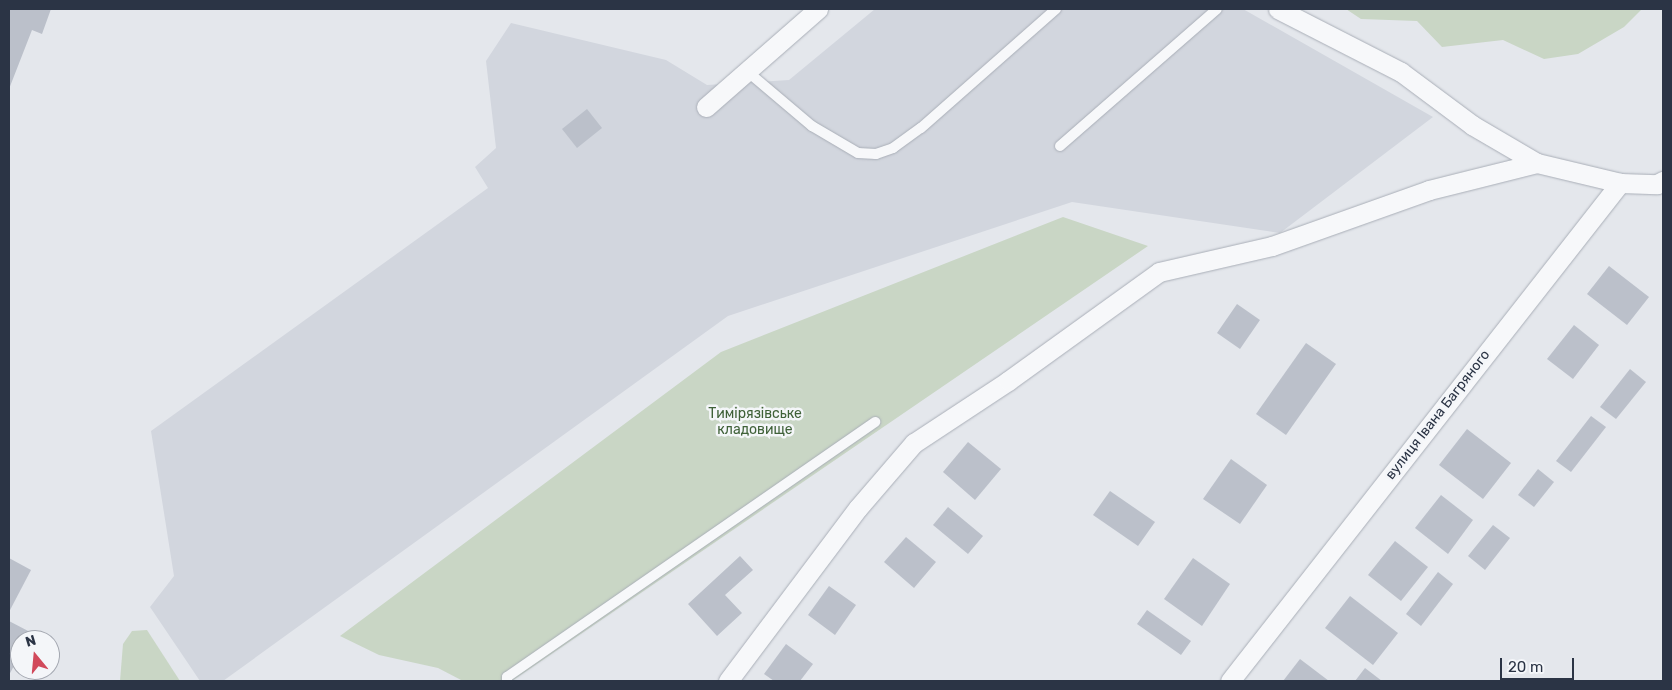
<!DOCTYPE html>
<html>
<head>
<meta charset="utf-8">
<style>
  body { margin:0 }
  #map { position:relative; width:1672px; height:690px; overflow:hidden; background:#e4e7ec; font-family:Rubik,sans-serif }
  div>[style] { position:absolute }
  .built>* { inset:0; background:#d2d6de }
  .green>* { inset:0; background:#c9d6c5 }
  .building>* { inset:0; background:#bbc0ca }
  .roads { filter:drop-shadow(0 0 1px #a9aeb7) drop-shadow(0 0 1px #a9aeb7) }
  .service>* { height:10px; margin:-5px; padding:0 5px; transform-origin:5px; border-radius:5px; background:#f7f8fa }
  .minor>* { height:19px; margin:-9.5px; padding:0 9.5px; transform-origin:9.5px; border-radius:9.5px; background:#f7f8fa }
  span { translate:-50% -50%; white-space:nowrap; text-align:center; line-height:1.15; -webkit-text-stroke:5px #f4f6f9; paint-order:stroke }
  .park-label { font-size:14px; color:#3f6138 }
  .street-label { font-size:14px; color:#2b3445 }
  .frame { position:absolute; inset:0; border:10px solid #2b3445; pointer-events:none }
  .north { position:absolute; left:10px; top:630px; width:50px; height:50px; box-sizing:border-box; background:#f4f6f9; border:1px solid #a4a8b1; border-radius:50%; rotate:343deg; font-size:14px; font-weight:700; line-height:20px; text-align:center; color:#2b3445 }
  .north::after { content:''; display:block; margin:auto; width:18px; height:22px; background:#d1495b; clip-path:polygon(50% 0,100% 100%,50% 72%,0 100%) }
  .scale { position:absolute; left:1500px; top:658px; width:74px; height:22px; box-sizing:border-box; border:2px solid #2b3445; border-top:0; padding-left:6px; font-size:15px; line-height:18px; white-space:nowrap; color:#2b3445; -webkit-text-stroke:4px #f4f6f9; paint-order:stroke }
</style>
</head>
<body>
<div id="map">
  <div class="built">
    <i style="clip-path:polygon(875px 9px,1243px 9px,1433px 117px,1280px 233px,1072px 202px,728px 316px,223px 681px,200px 681px,150px 607px,174px 576px,151px 431px,488px 188px,475px 167px,496px 148px,486px 61px,511px 23px,666px 60px,707px 85px,789px 80px)"></i>
  </div>
  <div class="green">
    <i style="clip-path:polygon(1346px 9px,1642px 9px,1624px 27px,1578px 54px,1544px 59px,1503px 40px,1442px 47px,1417px 21px,1361px 19px)"></i>
    <i style="clip-path:polygon(1063px 217px,1148px 246px,512px 681px,463px 681px,438px 668px,379px 655px,340px 636px,721px 352px)"></i>
    <i style="clip-path:polygon(147px 630px,180px 681px,120px 681px,123px 644px,132px 631px)"></i>
  </div>
  <div class="building">
    <i style="clip-path:polygon(9px 9px,51px 9px,42px 34px,32px 30px,9px 89px)"></i>
    <i style="clip-path:polygon(587px 109px,602px 128px,577px 148px,562px 129px)"></i>
    <i style="clip-path:polygon(1609px 266px,1649px 297px,1627px 325px,1587px 294px)"></i>
    <i style="clip-path:polygon(1237px 304px,1260px 320px,1240px 349px,1217px 333px)"></i>
    <i style="clip-path:polygon(1574px 325px,1599px 345px,1573px 379px,1547px 359px)"></i>
    <i style="clip-path:polygon(1306px 343px,1336px 364px,1286px 435px,1256px 414px)"></i>
    <i style="clip-path:polygon(1630px 369px,1646px 382px,1616px 419px,1600px 407px)"></i>
    <i style="clip-path:polygon(1591px 416px,1606px 427px,1571px 472px,1556px 461px)"></i>
    <i style="clip-path:polygon(1467px 429px,1511px 463px,1483px 499px,1439px 465px)"></i>
    <i style="clip-path:polygon(968px 442px,1001px 469px,975px 500px,943px 472px)"></i>
    <i style="clip-path:polygon(1231px 459px,1267px 485px,1240px 524px,1203px 499px)"></i>
    <i style="clip-path:polygon(1538px 469px,1554px 482px,1534px 507px,1518px 495px)"></i>
    <i style="clip-path:polygon(1110px 491px,1155px 522px,1138px 546px,1093px 515px)"></i>
    <i style="clip-path:polygon(1441px 495px,1473px 520px,1448px 554px,1415px 528px)"></i>
    <i style="clip-path:polygon(948px 507px,983px 536px,968px 554px,933px 525px)"></i>
    <i style="clip-path:polygon(1493px 525px,1510px 538px,1485px 570px,1468px 556px)"></i>
    <i style="clip-path:polygon(906px 537px,936px 562px,914px 588px,884px 562px)"></i>
    <i style="clip-path:polygon(1395px 541px,1428px 567px,1401px 601px,1368px 575px)"></i>
    <i style="clip-path:polygon(740px 556px,753px 570px,725px 595px,742px 613px,717px 636px,688px 604px)"></i>
    <i style="clip-path:polygon(9px 558px,31px 570px,9px 612px)"></i>
    <i style="clip-path:polygon(1193px 558px,1230px 584px,1202px 626px,1164px 599px)"></i>
    <i style="clip-path:polygon(1438px 572px,1453px 584px,1421px 626px,1406px 614px)"></i>
    <i style="clip-path:polygon(829px 586px,856px 605px,835px 635px,808px 615px)"></i>
    <i style="clip-path:polygon(1350px 596px,1398px 633px,1373px 665px,1325px 628px)"></i>
    <i style="clip-path:polygon(1147px 610px,1191px 641px,1181px 655px,1137px 624px)"></i>
    <i style="clip-path:polygon(9px 621px,32px 633px,28px 640px,20px 640px,20px 655px,9px 675px)"></i>
    <i style="clip-path:polygon(786px 644px,813px 664px,800px 681px,774px 681px,764px 674px)"></i>
    <i style="clip-path:polygon(1300px 659px,1329px 681px,1283px 681px)"></i>
    <i style="clip-path:polygon(1365px 668px,1382px 681px,1355px 681px)"></i>
  </div>
  <div class="roads">
    <div class="service">
      <i style="left:748px;top:72px;width:84px;rotate:40.2deg"></i>
      <i style="left:812px;top:126px;width:53px;rotate:30.4deg"></i>
      <i style="left:858px;top:153px;width:18px;rotate:3deg"></i>
      <i style="left:876px;top:154px;width:18px;rotate:-19deg"></i>
      <i style="left:893px;top:148px;width:34px;rotate:-36deg"></i>
      <i style="left:921px;top:128px;width:180px;rotate:-41.4deg"></i>
      <i style="left:1060px;top:146px;width:208px;rotate:-41.1deg"></i>
      <i style="left:507px;top:681px;width:4px;rotate:-90deg"></i>
      <i style="left:507px;top:677px;width:448px;rotate:-34.7deg"></i>
    </div>
    <div class="minor">
      <i style="left:1278px;top:9px;width:138px;rotate:27.1deg"></i>
      <i style="left:1401px;top:72px;width:89px;rotate:36.7deg"></i>
      <i style="left:1472px;top:125px;width:75px;rotate:30.3deg"></i>
      <i style="left:706px;top:107px;width:149px;rotate:-41.2deg"></i>
      <i style="left:728px;top:681px;width:216px;rotate:-53.1deg"></i>
      <i style="left:858px;top:508px;width:86px;rotate:-49.3deg"></i>
      <i style="left:914px;top:443px;width:113px;rotate:-33.4deg"></i>
      <i style="left:1008px;top:381px;width:186px;rotate:-35.8deg"></i>
      <i style="left:1159px;top:272px;width:116px;rotate:-13deg"></i>
      <i style="left:1272px;top:246px;width:167px;rotate:-19.6deg"></i>
      <i style="left:1429px;top:190px;width:111px;rotate:-14deg"></i>
      <i style="left:1537px;top:163px;width:85px;rotate:13.5deg"></i>
      <i style="left:1230px;top:681px;width:633px;rotate:-51.93deg"></i>
      <i style="left:1620px;top:183px;width:37px;rotate:2deg"></i>
      <i style="left:1657px;top:184px;width:7px;rotate:-27deg"></i>
    </div>
  </div>
  <div class="park-label">
    <span style="left:755px;top:422px">Тимірязівське<br>кладовище</span>
  </div>
  <div class="street-label">
    <span style="left:1438px;top:415px;rotate:-52deg">вулиця Івана Багряного</span>
  </div>
  <div class="frame"></div>
  <div class="north">N</div>
  <div class="scale">20 m</div>
</div>
</body>
</html>
